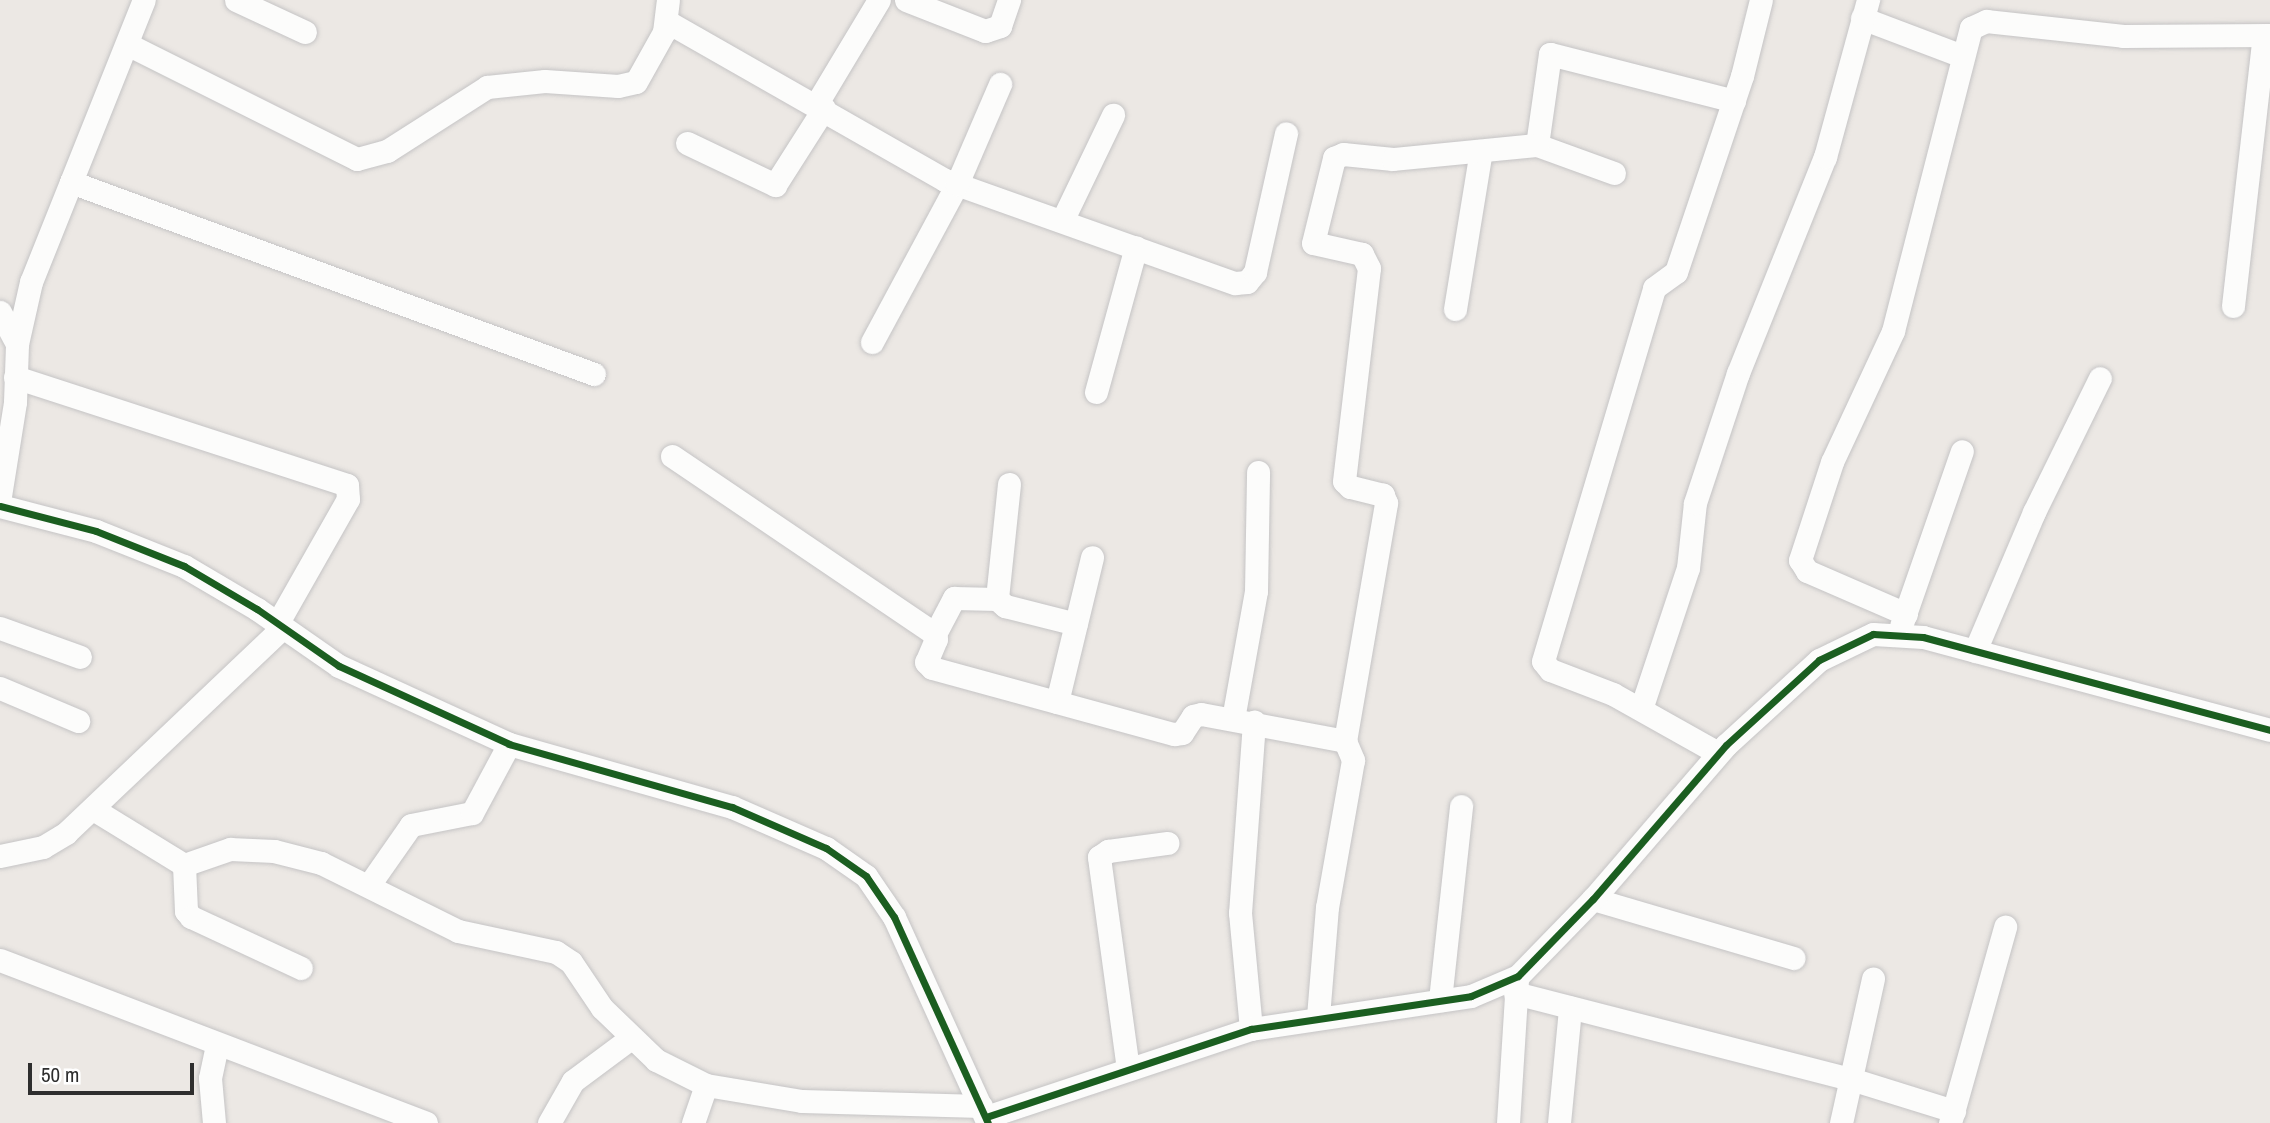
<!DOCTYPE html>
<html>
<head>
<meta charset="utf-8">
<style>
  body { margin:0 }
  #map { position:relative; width:2270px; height:1123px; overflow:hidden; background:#ece8e4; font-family:"Archivo Narrow",sans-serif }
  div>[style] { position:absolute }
  .roads { filter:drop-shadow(0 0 2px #c5c4c5) drop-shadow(0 0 2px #c5c4c5) }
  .minor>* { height:23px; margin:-11.5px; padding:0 11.5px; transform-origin:11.5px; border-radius:11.5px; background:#fcfcfb }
  .cycleway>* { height:7px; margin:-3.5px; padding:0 3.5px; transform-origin:3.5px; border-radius:3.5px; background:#1b5e20 }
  span { translate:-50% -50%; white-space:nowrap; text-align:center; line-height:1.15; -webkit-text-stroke:5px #fff; paint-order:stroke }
  .scale { position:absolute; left:28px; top:1063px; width:166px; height:32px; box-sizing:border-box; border:4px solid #2e2e2e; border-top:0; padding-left:9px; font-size:21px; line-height:24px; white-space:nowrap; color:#2e2e2e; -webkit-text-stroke:5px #fff; paint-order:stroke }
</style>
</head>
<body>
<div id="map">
  <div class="roads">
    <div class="minor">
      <i style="left:236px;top:0;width:76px;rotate:24.9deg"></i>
      <i style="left:906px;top:0;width:85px;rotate:21.4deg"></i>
      <i style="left:985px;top:31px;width:16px;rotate:-18deg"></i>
      <i style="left:1000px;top:26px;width:28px;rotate:-71deg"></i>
      <i style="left:1862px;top:18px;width:107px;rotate:20.8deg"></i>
      <i style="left:666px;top:21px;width:321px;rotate:29.7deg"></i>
      <i style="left:945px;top:180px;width:308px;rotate:19.6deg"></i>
      <i style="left:1235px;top:283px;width:12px;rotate:-5deg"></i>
      <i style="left:1247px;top:282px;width:13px;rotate:-51deg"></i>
      <i style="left:1255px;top:272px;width:142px;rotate:-77.4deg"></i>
      <i style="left:127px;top:44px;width:257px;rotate:26.6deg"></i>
      <i style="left:357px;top:159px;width:31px;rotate:-15deg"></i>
      <i style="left:387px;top:151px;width:119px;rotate:-32.6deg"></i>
      <i style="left:487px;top:87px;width:58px;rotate:-5.9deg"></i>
      <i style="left:545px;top:81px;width:73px;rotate:3.9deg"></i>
      <i style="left:618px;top:86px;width:18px;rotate:-13deg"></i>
      <i style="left:636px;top:82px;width:57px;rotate:-60.8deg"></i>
      <i style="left:664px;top:32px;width:32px;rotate:-83deg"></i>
      <i style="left:817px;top:103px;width:120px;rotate:-59deg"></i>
      <i style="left:687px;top:143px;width:98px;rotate:25.5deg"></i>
      <i style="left:775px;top:185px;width:91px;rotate:-57.5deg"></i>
      <i style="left:1614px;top:173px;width:82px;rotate:-160deg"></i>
      <i style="left:1537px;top:145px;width:92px;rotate:-81.9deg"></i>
      <i style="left:1550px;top:54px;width:190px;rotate:14.3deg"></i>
      <i style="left:71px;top:182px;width:557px;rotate:20.16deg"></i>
      <i style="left:1062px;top:221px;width:118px;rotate:-64.3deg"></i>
      <i style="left:2233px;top:306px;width:272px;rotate:-83.5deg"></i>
      <i style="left:1455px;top:309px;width:160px;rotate:-80.7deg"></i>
      <i style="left:0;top:312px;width:36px;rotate:62deg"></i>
      <i style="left:872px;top:342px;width:179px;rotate:-61.7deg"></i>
      <i style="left:957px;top:184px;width:109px;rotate:-66.7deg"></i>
      <i style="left:15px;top:377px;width:349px;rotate:18deg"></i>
      <i style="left:347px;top:485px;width:14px;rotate:86deg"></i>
      <i style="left:348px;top:499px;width:144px;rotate:119.6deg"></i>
      <i style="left:1096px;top:392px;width:150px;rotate:-74.6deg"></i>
      <i style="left:672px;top:456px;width:314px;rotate:34.1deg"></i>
      <i style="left:932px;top:632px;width:8px;rotate:60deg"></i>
      <i style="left:936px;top:639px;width:25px;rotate:113deg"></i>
      <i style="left:926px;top:662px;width:8px;rotate:45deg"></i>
      <i style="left:932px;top:668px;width:251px;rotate:15.3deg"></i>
      <i style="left:1174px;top:734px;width:8px;rotate:-7deg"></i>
      <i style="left:1182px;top:733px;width:20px;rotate:-57deg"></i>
      <i style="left:1193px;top:716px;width:8px;rotate:-14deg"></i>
      <i style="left:1201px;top:714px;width:147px;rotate:10.6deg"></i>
      <i style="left:1345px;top:741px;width:21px;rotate:67deg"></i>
      <i style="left:1353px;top:760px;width:149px;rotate:100deg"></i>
      <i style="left:1327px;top:907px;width:110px;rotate:94.7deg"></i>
      <i style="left:1009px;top:484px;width:116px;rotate:96deg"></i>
      <i style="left:997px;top:599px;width:11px;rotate:41deg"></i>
      <i style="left:1005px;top:606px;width:73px;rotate:14.2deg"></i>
      <i style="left:0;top:496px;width:95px;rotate:-80.9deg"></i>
      <i style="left:15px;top:402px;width:58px;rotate:-88deg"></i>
      <i style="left:17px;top:344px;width:64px;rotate:-77.3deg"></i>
      <i style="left:31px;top:282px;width:304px;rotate:-68.2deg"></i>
      <i style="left:0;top:506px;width:99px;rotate:14.6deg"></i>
      <i style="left:96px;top:531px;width:95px;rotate:21.7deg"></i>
      <i style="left:184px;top:566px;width:85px;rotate:30.5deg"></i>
      <i style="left:257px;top:609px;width:100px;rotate:34.8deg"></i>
      <i style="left:339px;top:666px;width:187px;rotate:24.6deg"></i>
      <i style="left:509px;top:744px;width:232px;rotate:15.8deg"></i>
      <i style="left:732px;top:807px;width:103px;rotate:23.6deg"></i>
      <i style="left:826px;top:848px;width:49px;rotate:35deg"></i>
      <i style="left:866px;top:876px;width:50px;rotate:55.7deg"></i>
      <i style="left:894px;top:917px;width:226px;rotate:65.5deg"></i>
      <i style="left:1906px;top:614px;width:108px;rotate:-156.5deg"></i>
      <i style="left:1807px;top:571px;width:13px;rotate:-122deg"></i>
      <i style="left:1800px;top:560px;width:103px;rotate:-71.9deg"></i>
      <i style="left:1832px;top:462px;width:145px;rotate:-65deg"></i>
      <i style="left:1893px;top:331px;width:313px;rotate:-75.6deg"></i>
      <i style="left:1971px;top:28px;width:17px;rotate:-25deg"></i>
      <i style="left:1986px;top:21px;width:138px;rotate:6.2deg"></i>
      <i style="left:2123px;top:36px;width:147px;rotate:-0.4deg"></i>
      <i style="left:1901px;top:626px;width:185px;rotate:-70.8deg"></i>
      <i style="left:0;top:628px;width:85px;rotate:19.9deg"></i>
      <i style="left:935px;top:634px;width:41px;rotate:-62.2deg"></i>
      <i style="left:954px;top:598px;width:43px;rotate:1.3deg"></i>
      <i style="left:1975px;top:651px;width:151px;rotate:-67deg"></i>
      <i style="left:2034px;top:512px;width:149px;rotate:-63.8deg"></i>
      <i style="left:0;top:688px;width:85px;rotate:22.9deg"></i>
      <i style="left:1057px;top:702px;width:149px;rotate:-76.4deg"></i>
      <i style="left:1641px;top:709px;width:149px;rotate:-71.6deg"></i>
      <i style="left:1688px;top:568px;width:65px;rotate:-83.9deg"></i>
      <i style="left:1695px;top:503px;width:137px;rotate:-71.7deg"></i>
      <i style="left:1738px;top:373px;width:233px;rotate:-68.1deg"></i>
      <i style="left:1825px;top:157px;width:163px;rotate:-74.7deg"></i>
      <i style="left:1233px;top:719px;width:130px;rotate:-79.8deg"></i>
      <i style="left:1256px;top:591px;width:119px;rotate:-89deg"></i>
      <i style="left:1345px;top:741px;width:242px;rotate:-80.2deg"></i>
      <i style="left:1386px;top:503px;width:9px;rotate:-111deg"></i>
      <i style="left:1383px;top:495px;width:34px;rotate:-166deg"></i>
      <i style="left:1350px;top:487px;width:8px;rotate:-135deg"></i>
      <i style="left:1344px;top:481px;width:214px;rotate:-83.3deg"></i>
      <i style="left:1369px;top:268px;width:16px;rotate:-117deg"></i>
      <i style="left:1362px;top:254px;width:50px;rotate:-167.3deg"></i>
      <i style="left:1313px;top:243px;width:88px;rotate:-76.1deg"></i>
      <i style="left:1334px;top:158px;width:10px;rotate:-24deg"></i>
      <i style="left:1343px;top:154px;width:50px;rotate:5.7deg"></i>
      <i style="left:1393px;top:159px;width:145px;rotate:-5.6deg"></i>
      <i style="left:1718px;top:753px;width:120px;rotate:-150.7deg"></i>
      <i style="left:1613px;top:694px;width:67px;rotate:-159.1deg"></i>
      <i style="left:1550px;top:670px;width:11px;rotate:-128deg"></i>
      <i style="left:1543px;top:661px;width:389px;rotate:-73.4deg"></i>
      <i style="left:1654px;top:288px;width:27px;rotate:-36deg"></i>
      <i style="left:1676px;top:272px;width:207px;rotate:-71.4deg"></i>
      <i style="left:1742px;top:76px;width:78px;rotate:-76deg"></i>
      <i style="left:93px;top:809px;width:107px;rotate:31.6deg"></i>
      <i style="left:184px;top:865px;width:46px;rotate:87.5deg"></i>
      <i style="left:186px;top:911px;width:8px;rotate:50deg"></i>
      <i style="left:191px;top:917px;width:121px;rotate:24.9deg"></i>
      <i style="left:0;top:856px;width:44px;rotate:-11.8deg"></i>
      <i style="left:43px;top:847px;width:27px;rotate:-31deg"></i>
      <i style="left:66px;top:833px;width:298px;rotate:-43.5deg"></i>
      <i style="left:184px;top:865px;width:49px;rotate:-19.2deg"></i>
      <i style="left:230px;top:849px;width:44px;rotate:2.6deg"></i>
      <i style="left:274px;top:851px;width:49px;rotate:14.3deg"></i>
      <i style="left:321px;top:863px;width:153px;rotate:26.4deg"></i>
      <i style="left:458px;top:931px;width:100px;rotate:12.1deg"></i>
      <i style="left:556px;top:952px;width:18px;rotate:34deg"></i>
      <i style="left:571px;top:962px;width:55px;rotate:56deg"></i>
      <i style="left:602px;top:1008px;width:75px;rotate:43.9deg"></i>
      <i style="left:656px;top:1060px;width:56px;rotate:26.6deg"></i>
      <i style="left:706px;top:1085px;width:97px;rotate:9.5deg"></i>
      <i style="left:802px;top:1101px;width:179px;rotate:1.6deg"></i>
      <i style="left:369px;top:885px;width:73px;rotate:-55deg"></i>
      <i style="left:411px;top:825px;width:62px;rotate:-11.1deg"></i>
      <i style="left:472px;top:813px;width:78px;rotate:-61.8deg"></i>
      <i style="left:1593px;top:899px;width:209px;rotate:16.4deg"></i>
      <i style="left:0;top:960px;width:456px;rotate:20.9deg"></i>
      <i style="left:1515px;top:993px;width:347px;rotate:14.4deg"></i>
      <i style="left:1851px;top:1079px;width:108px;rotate:17.3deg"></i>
      <i style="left:1440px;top:1000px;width:195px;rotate:-83.8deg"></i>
      <i style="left:1251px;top:1029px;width:117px;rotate:-95.4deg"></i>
      <i style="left:1240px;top:913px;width:192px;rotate:-85.8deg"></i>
      <i style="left:1128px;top:1069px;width:214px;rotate:-97.8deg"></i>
      <i style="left:1099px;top:857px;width:11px;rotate:-34deg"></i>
      <i style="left:1108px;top:851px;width:60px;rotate:-7.7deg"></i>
      <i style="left:986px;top:1117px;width:279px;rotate:-18.4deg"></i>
      <i style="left:1251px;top:1029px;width:222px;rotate:-8.5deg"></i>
      <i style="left:1471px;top:996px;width:51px;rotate:-23.1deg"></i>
      <i style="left:1518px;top:976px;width:107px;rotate:-45.8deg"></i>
      <i style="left:1593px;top:899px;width:203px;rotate:-49.2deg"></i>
      <i style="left:1726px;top:745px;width:126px;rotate:-42.4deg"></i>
      <i style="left:1819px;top:660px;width:60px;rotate:-25.7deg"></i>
      <i style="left:1873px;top:634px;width:50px;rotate:3.4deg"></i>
      <i style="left:1923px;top:637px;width:359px;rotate:15deg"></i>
      <i style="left:214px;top:1123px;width:45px;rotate:-95.1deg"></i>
      <i style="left:210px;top:1078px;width:35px;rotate:-78deg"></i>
      <i style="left:549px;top:1123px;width:48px;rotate:-60.3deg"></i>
      <i style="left:573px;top:1081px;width:72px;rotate:-36.6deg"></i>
      <i style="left:693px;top:1123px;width:40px;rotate:-71.1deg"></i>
      <i style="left:1508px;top:1123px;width:143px;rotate:-86.4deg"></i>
      <i style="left:1559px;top:1123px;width:116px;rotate:-84.5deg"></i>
      <i style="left:1841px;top:1123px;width:148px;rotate:-77.5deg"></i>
      <i style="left:1950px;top:1123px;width:204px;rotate:-74.3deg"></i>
    </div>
  </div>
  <div class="cycleway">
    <i style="left:0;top:506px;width:99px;rotate:14.6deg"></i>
    <i style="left:96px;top:531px;width:95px;rotate:21.7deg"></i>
    <i style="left:184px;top:566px;width:85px;rotate:30.5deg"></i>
    <i style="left:257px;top:609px;width:100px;rotate:34.8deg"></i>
    <i style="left:339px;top:666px;width:187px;rotate:24.6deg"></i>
    <i style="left:509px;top:744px;width:232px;rotate:15.8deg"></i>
    <i style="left:732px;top:807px;width:103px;rotate:23.6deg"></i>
    <i style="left:826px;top:848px;width:49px;rotate:35deg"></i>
    <i style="left:866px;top:876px;width:50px;rotate:55.7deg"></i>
    <i style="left:894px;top:917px;width:226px;rotate:65.5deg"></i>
    <i style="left:986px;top:1117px;width:279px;rotate:-18.4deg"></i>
    <i style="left:1251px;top:1029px;width:222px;rotate:-8.5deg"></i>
    <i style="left:1471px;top:996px;width:51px;rotate:-23.1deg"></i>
    <i style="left:1518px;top:976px;width:107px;rotate:-45.8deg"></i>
    <i style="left:1593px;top:899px;width:203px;rotate:-49.2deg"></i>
    <i style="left:1726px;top:745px;width:126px;rotate:-42.4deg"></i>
    <i style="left:1819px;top:660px;width:60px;rotate:-25.7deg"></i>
    <i style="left:1873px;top:634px;width:50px;rotate:3.4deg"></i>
    <i style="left:1923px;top:637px;width:359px;rotate:15deg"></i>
  </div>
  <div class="scale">50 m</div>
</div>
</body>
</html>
